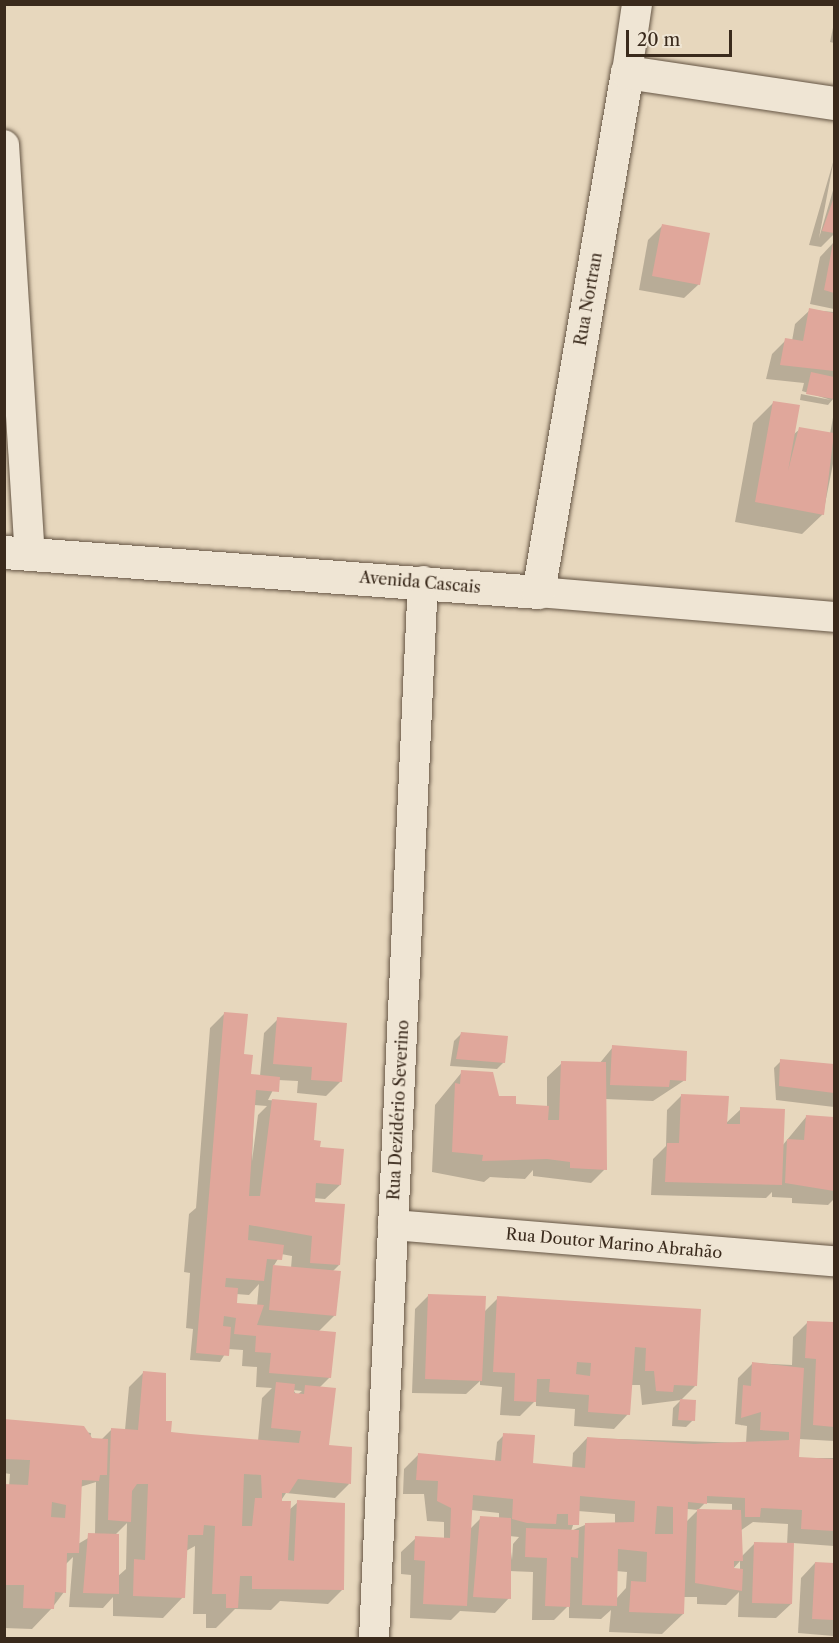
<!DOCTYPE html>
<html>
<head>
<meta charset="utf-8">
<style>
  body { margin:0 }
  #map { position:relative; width:839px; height:1643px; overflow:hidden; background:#e7d7bd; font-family:"Libre Caslon Text",serif }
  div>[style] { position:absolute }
  .shadow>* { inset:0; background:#0003 }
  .building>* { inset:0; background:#e0a79b }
  .roads { filter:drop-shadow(0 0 2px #655544) drop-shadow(0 0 2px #655544) }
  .minor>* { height:30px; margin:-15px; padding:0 15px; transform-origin:15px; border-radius:15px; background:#efe5d4 }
  .tertiary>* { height:33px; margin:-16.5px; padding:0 16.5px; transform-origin:16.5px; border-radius:16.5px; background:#efe5d4 }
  span { translate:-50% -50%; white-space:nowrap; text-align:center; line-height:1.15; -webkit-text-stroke:5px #efe5d4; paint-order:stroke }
  .street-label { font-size:16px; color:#3a2a1c }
  .frame { position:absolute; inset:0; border:6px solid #3a2a1c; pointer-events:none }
  .scale { position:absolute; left:626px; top:30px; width:106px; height:27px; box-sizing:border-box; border:3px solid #3a2a1c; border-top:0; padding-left:8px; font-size:18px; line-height:21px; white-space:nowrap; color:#3a2a1c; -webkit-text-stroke:4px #efe5d4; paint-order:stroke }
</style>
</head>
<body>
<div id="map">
  <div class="shadow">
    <i style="clip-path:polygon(834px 23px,834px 43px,830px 42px)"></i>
    <i style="clip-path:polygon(834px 159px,819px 238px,834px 187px,834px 234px,821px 247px,809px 245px)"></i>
    <i style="clip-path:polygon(662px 226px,699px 284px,684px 298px,639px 290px,648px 240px)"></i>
    <i style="clip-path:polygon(834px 242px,834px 309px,810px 304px,820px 257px)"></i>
    <i style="clip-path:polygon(810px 310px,834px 312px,834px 398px,828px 405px,800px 400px,801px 394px,831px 400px,802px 391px,804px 383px,766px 379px,772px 354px,786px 340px,792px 341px,795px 324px)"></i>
    <i style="clip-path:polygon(774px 402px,794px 434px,800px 429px,830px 434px,834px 412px,834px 459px,823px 514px,802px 534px,735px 522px,753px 423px)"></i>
    <i style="clip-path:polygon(evenodd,224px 1014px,249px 1075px,260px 1076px,264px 1033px,278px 1019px,341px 1081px,326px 1096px,297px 1093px,298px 1081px,278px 1080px,268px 1100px,316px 1104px,313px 1141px,340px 1185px,325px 1199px,313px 1198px,339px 1265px,332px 1272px,335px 1315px,318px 1332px,330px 1377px,319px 1388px,327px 1446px,349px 1484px,335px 1498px,286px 1493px,280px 1502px,289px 1510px,298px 1502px,343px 1589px,328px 1604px,280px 1601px,271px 1610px,235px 1609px,216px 1628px,206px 1628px,206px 1614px,193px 1614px,195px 1546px,186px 1551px,183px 1597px,163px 1618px,113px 1616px,113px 1597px,103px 1608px,69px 1607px,73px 1557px,65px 1565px,64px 1592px,52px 1608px,32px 1629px,4px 1628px,4px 1486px,9px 1486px,10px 1474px,4px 1473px,4px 1421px,91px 1433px,90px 1440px,101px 1440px,112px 1429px,125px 1430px,129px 1387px,143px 1373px,162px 1404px,167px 1434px,258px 1441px,262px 1398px,272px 1388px,256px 1387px,257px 1367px,242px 1366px,243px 1350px,228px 1349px,220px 1362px,190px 1360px,193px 1329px,186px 1328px,190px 1273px,184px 1272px,189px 1214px,196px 1208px,210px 1028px,224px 1014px,254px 1105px,267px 1106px,258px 1115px,252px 1161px,254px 1105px,224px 1014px,281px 1254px,292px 1256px,291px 1268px,273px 1267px,281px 1254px,224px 1014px,259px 1284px,257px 1306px,235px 1304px,236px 1294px,249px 1295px,259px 1284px,224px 1014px,293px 1390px,302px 1391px,297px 1395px,293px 1390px,224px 1014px,96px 1482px,95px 1534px,78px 1544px,80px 1487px,96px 1482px,224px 1014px,127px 1523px,126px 1569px,117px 1577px,115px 1535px,127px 1523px)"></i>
    <i style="clip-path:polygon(461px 1034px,504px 1062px,497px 1069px,450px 1066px,454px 1041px)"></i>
    <i style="clip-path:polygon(613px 1047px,685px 1080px,653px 1101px,605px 1099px,605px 1169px,591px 1183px,533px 1176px,533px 1170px,525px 1179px,490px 1177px,484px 1182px,432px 1172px,435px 1105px,462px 1072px,514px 1106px,547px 1108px,547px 1077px,562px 1063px,599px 1064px)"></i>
    <i style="clip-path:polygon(781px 1061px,834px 1065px,834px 1107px,776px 1100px,774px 1068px)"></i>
    <i style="clip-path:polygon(681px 1096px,725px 1124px,741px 1109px,782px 1146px,806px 1117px,834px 1118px,834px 1199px,828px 1205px,792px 1203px,792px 1198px,772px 1197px,772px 1192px,766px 1198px,651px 1195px,653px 1159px,666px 1146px,667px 1110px)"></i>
    <i style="clip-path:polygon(429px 1295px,484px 1312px,498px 1298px,700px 1311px,695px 1386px,680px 1401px,693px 1420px,686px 1427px,672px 1426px,673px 1408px,681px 1400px,642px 1405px,640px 1385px,630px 1385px,628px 1414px,614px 1429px,574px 1426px,575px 1409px,536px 1406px,536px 1400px,520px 1416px,500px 1415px,502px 1387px,480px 1385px,480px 1381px,466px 1394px,412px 1393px,415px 1309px)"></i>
    <i style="clip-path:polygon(evenodd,808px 1322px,834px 1324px,834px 1441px,799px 1439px,797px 1458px,834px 1458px,834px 1546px,793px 1543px,791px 1604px,776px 1618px,738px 1617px,739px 1592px,726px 1605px,697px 1604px,697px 1597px,683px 1597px,683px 1614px,662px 1634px,609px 1632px,611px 1610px,601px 1619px,569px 1618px,569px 1605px,554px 1620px,532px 1620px,533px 1572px,509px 1571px,509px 1598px,495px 1613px,460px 1611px,451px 1620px,410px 1618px,411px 1575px,401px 1574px,401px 1552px,416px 1538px,444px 1539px,444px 1522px,427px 1521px,424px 1494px,403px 1494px,404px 1469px,419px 1454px,495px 1461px,497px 1442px,504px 1435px,530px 1464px,572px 1468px,573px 1453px,587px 1438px,746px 1443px,747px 1426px,735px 1424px,738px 1378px,753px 1363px,792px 1365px,793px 1337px,808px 1322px,705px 1503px,732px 1504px,732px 1511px,698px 1510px,705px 1503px,808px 1322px,687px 1509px,698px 1510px,686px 1522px,687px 1509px,808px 1322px,471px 1510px,499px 1513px,499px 1519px,481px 1518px,470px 1529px,471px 1510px,808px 1322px,578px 1511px,615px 1514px,615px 1524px,585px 1525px,571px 1531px,578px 1511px,808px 1322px,753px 1522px,788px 1524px,787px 1545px,755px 1543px,741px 1557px,740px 1531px,753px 1522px,808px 1322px,509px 1536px,519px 1537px,513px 1544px,512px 1560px,509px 1536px,808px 1322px,740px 1561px,740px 1570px,732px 1570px,740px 1561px,808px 1322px,616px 1571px,627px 1572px,626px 1588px,616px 1599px,616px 1571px)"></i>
    <i style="clip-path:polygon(815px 1563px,834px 1564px,834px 1636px,798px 1633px,801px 1578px)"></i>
  </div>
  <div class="building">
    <i style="clip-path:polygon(833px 200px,834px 200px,834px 233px,822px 231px)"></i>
    <i style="clip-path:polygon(662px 224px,710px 233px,700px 285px,652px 276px)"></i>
    <i style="clip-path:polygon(833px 243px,834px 243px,834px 293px,824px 290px)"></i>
    <i style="clip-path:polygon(809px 308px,834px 313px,834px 371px,780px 365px,785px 338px,803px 341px)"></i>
    <i style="clip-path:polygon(811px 372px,834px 377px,834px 399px,806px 394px)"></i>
    <i style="clip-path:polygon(773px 401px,800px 405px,788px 471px,799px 427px,834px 433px,824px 515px,755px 502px)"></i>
    <i style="clip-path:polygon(224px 1012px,248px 1014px,244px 1054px,253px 1055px,251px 1074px,280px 1077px,279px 1092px,256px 1090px,249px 1196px,260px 1196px,272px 1099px,317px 1103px,314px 1140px,321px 1141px,320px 1147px,344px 1149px,341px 1185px,316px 1183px,315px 1202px,345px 1204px,340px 1265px,310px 1263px,312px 1236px,249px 1225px,248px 1240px,284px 1245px,282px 1260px,267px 1259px,264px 1281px,226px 1278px,225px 1287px,238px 1288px,237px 1303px,264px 1305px,257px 1325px,336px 1332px,331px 1378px,269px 1373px,271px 1353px,255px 1352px,256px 1336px,234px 1334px,236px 1318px,224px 1316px,223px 1326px,231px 1327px,229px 1356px,196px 1353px)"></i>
    <i style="clip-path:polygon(277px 1017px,347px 1023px,342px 1082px,311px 1080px,312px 1067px,273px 1064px)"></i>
    <i style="clip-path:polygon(461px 1032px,508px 1036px,505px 1063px,456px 1059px)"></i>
    <i style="clip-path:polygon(612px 1045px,687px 1051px,686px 1081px,670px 1080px,669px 1087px,610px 1085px)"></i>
    <i style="clip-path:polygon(780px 1059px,834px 1064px,834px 1093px,779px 1086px)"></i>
    <i style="clip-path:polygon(561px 1061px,606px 1062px,607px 1170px,570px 1168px,570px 1162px,547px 1159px,482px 1161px,483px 1155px,452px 1152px,455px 1083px,460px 1084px,461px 1070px,493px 1072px,499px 1096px,516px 1096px,516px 1104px,549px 1106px,548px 1120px,559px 1120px)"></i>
    <i style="clip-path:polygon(681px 1094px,729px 1096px,727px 1124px,740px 1124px,740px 1107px,785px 1109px,782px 1185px,665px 1182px,667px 1143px,679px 1143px)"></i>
    <i style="clip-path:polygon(806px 1115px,834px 1117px,834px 1191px,785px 1183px,787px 1139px,804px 1140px)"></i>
    <i style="clip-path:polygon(273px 1265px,341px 1271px,336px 1316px,269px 1310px)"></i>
    <i style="clip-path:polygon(428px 1294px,486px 1296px,482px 1381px,425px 1379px)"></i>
    <i style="clip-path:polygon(evenodd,497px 1296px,701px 1309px,697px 1386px,674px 1385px,673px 1392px,656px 1391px,654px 1371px,645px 1371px,646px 1348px,635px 1347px,630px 1415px,588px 1412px,589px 1395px,549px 1392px,550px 1379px,537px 1379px,536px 1402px,514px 1401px,515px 1373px,493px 1372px,497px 1296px,577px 1362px,591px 1363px,590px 1376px,576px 1374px,577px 1362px)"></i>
    <i style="clip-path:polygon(807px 1321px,834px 1322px,834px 1427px,813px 1425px,816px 1359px,805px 1358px)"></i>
    <i style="clip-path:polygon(evenodd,752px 1362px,804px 1368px,799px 1457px,834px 1459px,834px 1531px,801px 1529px,802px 1510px,761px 1508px,760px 1517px,745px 1517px,745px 1498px,707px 1496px,707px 1504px,688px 1502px,684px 1614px,629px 1612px,631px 1581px,646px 1582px,647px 1552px,618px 1549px,617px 1606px,582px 1605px,585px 1523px,634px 1522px,635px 1501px,580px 1496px,579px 1525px,568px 1525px,568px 1514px,557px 1514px,556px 1524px,527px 1523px,512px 1519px,513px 1499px,473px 1495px,467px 1606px,423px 1604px,425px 1561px,414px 1560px,415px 1536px,450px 1538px,451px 1508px,437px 1501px,438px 1481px,416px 1480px,418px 1453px,501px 1461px,503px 1433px,535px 1435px,533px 1463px,585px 1468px,587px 1437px,694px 1444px,789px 1440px,789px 1432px,760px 1430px,761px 1412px,741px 1418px,743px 1385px,751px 1386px,752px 1362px,657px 1506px,673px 1507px,673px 1534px,655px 1534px,657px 1506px)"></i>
    <i style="clip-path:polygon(evenodd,143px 1371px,166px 1373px,166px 1421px,172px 1421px,171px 1432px,190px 1434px,299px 1443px,301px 1431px,271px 1428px,276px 1382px,295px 1384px,294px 1393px,304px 1394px,305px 1385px,336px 1388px,329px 1445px,352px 1447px,351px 1484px,298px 1479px,289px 1493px,282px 1493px,282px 1501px,291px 1501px,288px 1560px,294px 1561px,297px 1500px,345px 1503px,344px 1590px,252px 1589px,252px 1576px,240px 1576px,238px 1608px,226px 1608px,226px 1594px,212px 1594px,215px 1526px,204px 1525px,203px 1535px,188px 1535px,185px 1598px,133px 1596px,134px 1559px,145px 1560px,148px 1484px,137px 1484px,132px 1491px,131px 1522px,108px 1520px,111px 1428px,138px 1430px,143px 1371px,244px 1474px,261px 1475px,262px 1498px,255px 1498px,252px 1526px,242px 1526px,244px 1474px)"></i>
    <i style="clip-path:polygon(680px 1399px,696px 1400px,695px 1421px,678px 1420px)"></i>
    <i style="clip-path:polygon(evenodd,4px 1419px,84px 1426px,92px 1438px,108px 1439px,107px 1475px,100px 1475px,99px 1481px,82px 1480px,79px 1553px,67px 1553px,66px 1593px,55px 1592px,54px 1609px,23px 1608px,24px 1585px,4px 1585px,4px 1484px,28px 1485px,30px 1460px,4px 1459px,4px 1419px,52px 1502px,66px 1505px,65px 1518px,51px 1517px,52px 1502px)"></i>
    <i style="clip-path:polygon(697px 1509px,741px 1510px,743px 1561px,734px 1561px,734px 1568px,743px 1569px,742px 1591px,695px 1583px)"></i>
    <i style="clip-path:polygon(480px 1516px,511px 1518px,511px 1599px,473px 1597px)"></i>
    <i style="clip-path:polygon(526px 1528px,579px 1530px,578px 1558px,571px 1557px,570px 1607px,545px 1606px,547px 1558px,525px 1557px)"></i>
    <i style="clip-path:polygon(88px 1533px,119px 1534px,119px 1594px,83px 1593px)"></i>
    <i style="clip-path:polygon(754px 1542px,794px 1543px,792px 1604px,752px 1603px)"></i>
    <i style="clip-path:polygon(815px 1562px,834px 1563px,834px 1620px,812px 1619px)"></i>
  </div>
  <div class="roads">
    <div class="minor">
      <i style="left:627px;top:72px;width:69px;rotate:-81.6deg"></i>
      <i style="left:4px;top:145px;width:410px;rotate:86.4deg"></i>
      <i style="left:538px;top:592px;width:297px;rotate:4.8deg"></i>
      <i style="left:393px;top:1225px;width:442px;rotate:4.7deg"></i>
      <i style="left:374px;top:1638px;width:1058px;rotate:-87.35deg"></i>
    </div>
    <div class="tertiary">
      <i style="left:4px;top:552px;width:535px;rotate:4.28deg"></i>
      <i style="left:538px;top:592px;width:528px;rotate:-80.29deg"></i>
      <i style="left:627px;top:72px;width:209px;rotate:8.5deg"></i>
    </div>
  </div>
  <div class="street-label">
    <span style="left:588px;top:299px;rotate:-80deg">Rua Nortran</span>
    <span style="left:420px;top:582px;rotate:5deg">Avenida Cascais</span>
    <span style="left:398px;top:1110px;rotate:-87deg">Rua Dezidério Severino</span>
    <span style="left:614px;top:1243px;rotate:5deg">Rua Doutor Marino Abrahão</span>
  </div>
  <div class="frame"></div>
  <div class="scale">20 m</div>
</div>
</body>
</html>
